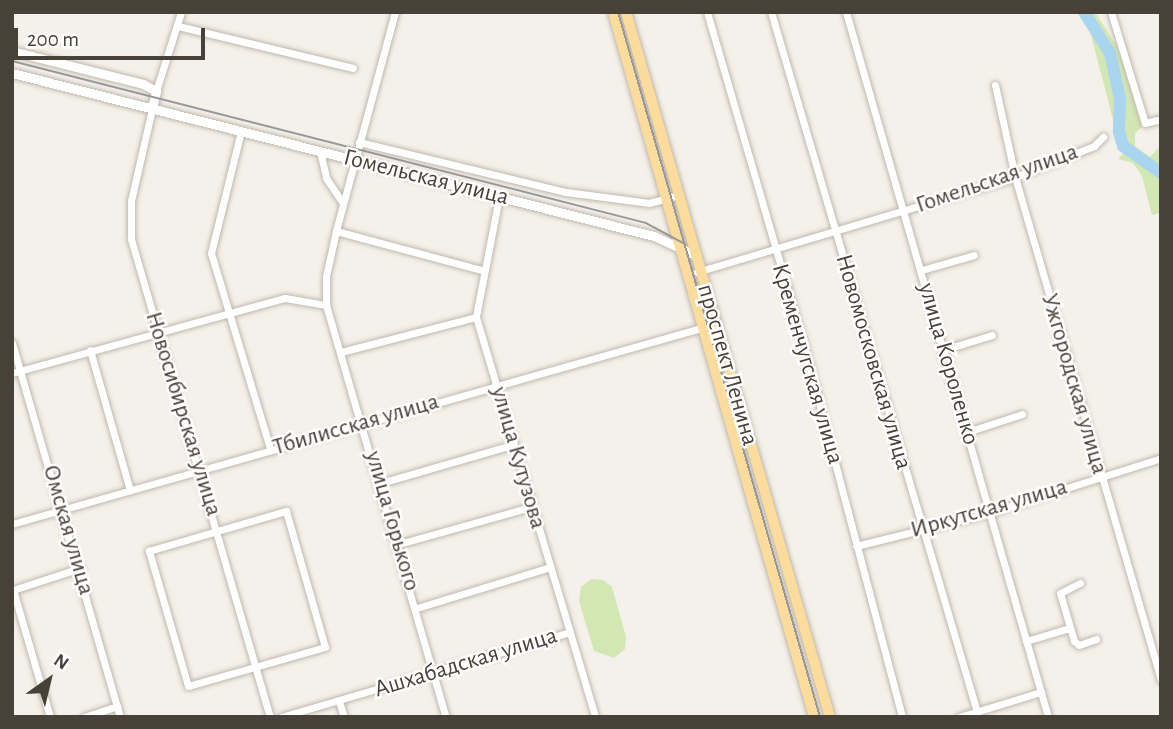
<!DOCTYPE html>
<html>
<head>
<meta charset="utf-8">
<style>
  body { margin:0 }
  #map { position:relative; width:1173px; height:729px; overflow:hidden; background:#f4f1ea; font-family:"Alegreya Sans",sans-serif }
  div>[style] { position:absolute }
  .green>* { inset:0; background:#d2e7b4 }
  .river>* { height:12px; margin:-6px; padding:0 6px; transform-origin:6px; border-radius:6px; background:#a9d5ef }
  .roads { filter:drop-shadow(0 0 2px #c0b8ad) drop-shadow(0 0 2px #c0b8ad) }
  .minor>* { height:7px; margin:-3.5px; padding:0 3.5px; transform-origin:3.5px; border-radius:3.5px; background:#fff }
  .tertiary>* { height:9px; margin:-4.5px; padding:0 4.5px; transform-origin:4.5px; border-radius:4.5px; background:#fff }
  .primary>* { height:10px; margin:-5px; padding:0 5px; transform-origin:5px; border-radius:5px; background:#fbdc9c }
  .tram>* { height:2px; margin:-1px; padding:0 1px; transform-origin:1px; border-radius:1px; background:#989898 }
  span { translate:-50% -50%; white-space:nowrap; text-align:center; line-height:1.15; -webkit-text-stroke:5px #fff; paint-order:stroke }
  .street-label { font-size:24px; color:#484138 }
  .frame { position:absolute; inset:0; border:14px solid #484138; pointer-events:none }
  .north { position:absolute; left:14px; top:645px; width:70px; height:70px; -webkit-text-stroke:5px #fff; paint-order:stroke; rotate:34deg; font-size:19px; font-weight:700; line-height:28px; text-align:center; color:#484138 }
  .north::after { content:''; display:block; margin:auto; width:24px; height:32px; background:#484138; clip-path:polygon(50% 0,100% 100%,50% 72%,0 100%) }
  .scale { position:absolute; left:14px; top:28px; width:191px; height:32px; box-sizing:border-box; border:4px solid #484138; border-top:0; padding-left:9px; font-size:21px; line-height:24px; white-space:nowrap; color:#484138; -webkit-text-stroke:5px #fff; paint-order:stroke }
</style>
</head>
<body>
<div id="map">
  <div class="green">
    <i style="clip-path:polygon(1085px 12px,1095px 12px,1118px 48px,1142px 127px,1135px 133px,1135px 146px,1150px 157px,1161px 145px,1161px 213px,1152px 215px,1142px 176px,1133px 163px,1118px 159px,1127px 149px,1118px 139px)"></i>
    <i style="clip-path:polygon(591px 579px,603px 580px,612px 587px,626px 637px,625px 649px,614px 658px,594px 651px,579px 601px,581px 587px)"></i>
  </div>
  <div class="river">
    <i style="left:1084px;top:12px;width:49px;rotate:57.6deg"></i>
    <i style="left:1110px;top:53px;width:47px;rotate:77.7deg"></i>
    <i style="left:1120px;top:99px;width:33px;rotate:92deg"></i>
    <i style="left:1119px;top:132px;width:15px;rotate:74deg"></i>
    <i style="left:1123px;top:146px;width:47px;rotate:35.4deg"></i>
  </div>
  <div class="roads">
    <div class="minor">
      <i style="left:395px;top:12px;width:227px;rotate:105.1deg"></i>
      <i style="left:336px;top:231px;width:46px;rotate:102.5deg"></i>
      <i style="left:326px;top:276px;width:29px;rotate:90deg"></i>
      <i style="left:326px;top:305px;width:429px;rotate:73.8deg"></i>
      <i style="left:707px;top:12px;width:340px;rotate:73.8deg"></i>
      <i style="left:802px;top:338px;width:392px;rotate:75.2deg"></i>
      <i style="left:771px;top:12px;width:730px;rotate:73.6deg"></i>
      <i style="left:846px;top:12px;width:733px;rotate:74.01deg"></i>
      <i style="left:1111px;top:12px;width:116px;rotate:73deg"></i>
      <i style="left:1145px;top:123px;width:16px;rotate:-14deg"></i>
      <i style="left:178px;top:26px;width:180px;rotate:13.5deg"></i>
      <i style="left:995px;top:85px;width:94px;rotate:77.7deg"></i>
      <i style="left:1015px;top:177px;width:524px;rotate:73.81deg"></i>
      <i style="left:156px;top:91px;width:83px;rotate:-72.4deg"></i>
      <i style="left:152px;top:109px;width:94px;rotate:102.9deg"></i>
      <i style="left:131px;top:201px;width:38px;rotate:90deg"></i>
      <i style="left:131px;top:239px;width:498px;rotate:73.8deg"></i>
      <i style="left:241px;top:131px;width:126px;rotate:103.8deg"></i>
      <i style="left:211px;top:253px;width:205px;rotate:73.2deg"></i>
      <i style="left:359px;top:142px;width:213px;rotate:13.6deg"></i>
      <i style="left:566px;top:192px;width:84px;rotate:7.5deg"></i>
      <i style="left:649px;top:203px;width:30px;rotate:-15deg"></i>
      <i style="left:320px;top:151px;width:28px;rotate:77deg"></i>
      <i style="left:326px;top:178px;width:30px;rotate:56deg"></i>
      <i style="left:499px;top:197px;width:122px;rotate:100.9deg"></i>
      <i style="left:476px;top:317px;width:417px;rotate:73.4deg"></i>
      <i style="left:336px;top:231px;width:151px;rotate:15deg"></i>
      <i style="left:922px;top:270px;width:54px;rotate:-16.1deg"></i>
      <i style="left:697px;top:272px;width:332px;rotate:-16.6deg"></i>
      <i style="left:1015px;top:177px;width:85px;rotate:-21.4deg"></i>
      <i style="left:1094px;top:146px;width:13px;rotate:-45deg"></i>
      <i style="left:12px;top:343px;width:389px;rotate:73.9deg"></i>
      <i style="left:90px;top:350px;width:146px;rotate:74.1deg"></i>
      <i style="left:943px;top:350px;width:51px;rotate:-17deg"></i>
      <i style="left:341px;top:352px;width:139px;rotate:-14.5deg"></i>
      <i style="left:12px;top:373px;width:283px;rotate:-15.4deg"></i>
      <i style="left:285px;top:298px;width:42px;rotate:9.7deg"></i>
      <i style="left:967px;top:432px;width:58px;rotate:-18.1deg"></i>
      <i style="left:381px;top:483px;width:136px;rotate:-16.2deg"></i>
      <i style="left:286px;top:511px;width:141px;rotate:74deg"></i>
      <i style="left:325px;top:647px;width:142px;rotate:164.1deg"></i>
      <i style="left:188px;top:686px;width:141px;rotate:-106.1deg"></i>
      <i style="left:149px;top:551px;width:143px;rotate:-16.3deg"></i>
      <i style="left:12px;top:524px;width:716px;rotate:-15.88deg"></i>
      <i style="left:399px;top:544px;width:137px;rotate:-15.7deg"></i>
      <i style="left:856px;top:546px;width:136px;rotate:-14deg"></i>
      <i style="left:988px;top:513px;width:182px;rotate:-17.6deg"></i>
      <i style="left:1080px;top:583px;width:22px;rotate:153deg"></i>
      <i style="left:1060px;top:593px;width:50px;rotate:73.7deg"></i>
      <i style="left:1074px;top:641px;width:6px;rotate:39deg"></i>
      <i style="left:1079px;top:645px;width:18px;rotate:-19deg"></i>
      <i style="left:417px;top:608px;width:139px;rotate:-17.1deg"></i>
      <i style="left:1026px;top:641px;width:46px;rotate:-16.5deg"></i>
      <i style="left:339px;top:701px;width:17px;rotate:73deg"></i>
      <i style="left:50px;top:717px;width:132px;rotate:-106.2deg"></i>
      <i style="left:13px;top:590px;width:71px;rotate:-18.2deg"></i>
      <i style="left:84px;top:717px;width:35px;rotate:-18deg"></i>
      <i style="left:281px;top:717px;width:300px;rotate:-16.4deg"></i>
      <i style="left:959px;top:717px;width:86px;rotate:-17deg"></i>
    </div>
    <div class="tertiary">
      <i style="left:12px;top:51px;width:135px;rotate:14.1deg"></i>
      <i style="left:143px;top:84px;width:15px;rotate:28deg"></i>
      <i style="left:156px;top:91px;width:18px;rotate:103deg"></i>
      <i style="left:12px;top:73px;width:662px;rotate:14.25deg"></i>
      <i style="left:654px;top:236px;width:47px;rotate:24.9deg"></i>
    </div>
    <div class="primary">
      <i style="left:613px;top:12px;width:733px;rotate:74.09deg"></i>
      <i style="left:626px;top:12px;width:734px;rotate:73.86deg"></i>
    </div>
  </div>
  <div class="tram">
    <i style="left:618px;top:12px;width:733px;rotate:74.01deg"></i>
    <i style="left:12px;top:61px;width:654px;rotate:14.33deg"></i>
    <i style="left:646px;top:223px;width:44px;rotate:28.3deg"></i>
  </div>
  <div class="street-label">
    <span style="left:426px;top:178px;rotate:14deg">Гомельская улица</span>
    <span style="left:997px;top:179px;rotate:-19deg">Гомельская улица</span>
    <span style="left:873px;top:362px;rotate:74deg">Новомосковская улица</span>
    <span style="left:807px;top:364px;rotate:74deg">Кременчугская улица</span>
    <span style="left:948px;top:364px;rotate:74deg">улица Короленко</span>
    <span style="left:727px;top:365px;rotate:74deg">проспект Ленина</span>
    <span style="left:1074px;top:384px;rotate:74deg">Ужгородская улица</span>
    <span style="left:183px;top:414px;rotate:73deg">Новосибирская улица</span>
    <span style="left:356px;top:425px;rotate:-16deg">Тбилисская улица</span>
    <span style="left:518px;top:458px;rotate:74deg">улица Кутузова</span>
    <span style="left:989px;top:509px;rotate:-16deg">Иркутская улица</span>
    <span style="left:392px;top:521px;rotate:74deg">улица Горького</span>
    <span style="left:68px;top:530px;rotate:74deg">Омская улица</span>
    <span style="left:466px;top:663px;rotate:-17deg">Ашхабадская улица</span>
  </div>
  <div class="frame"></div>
  <div class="north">N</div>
  <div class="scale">200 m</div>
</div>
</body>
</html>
